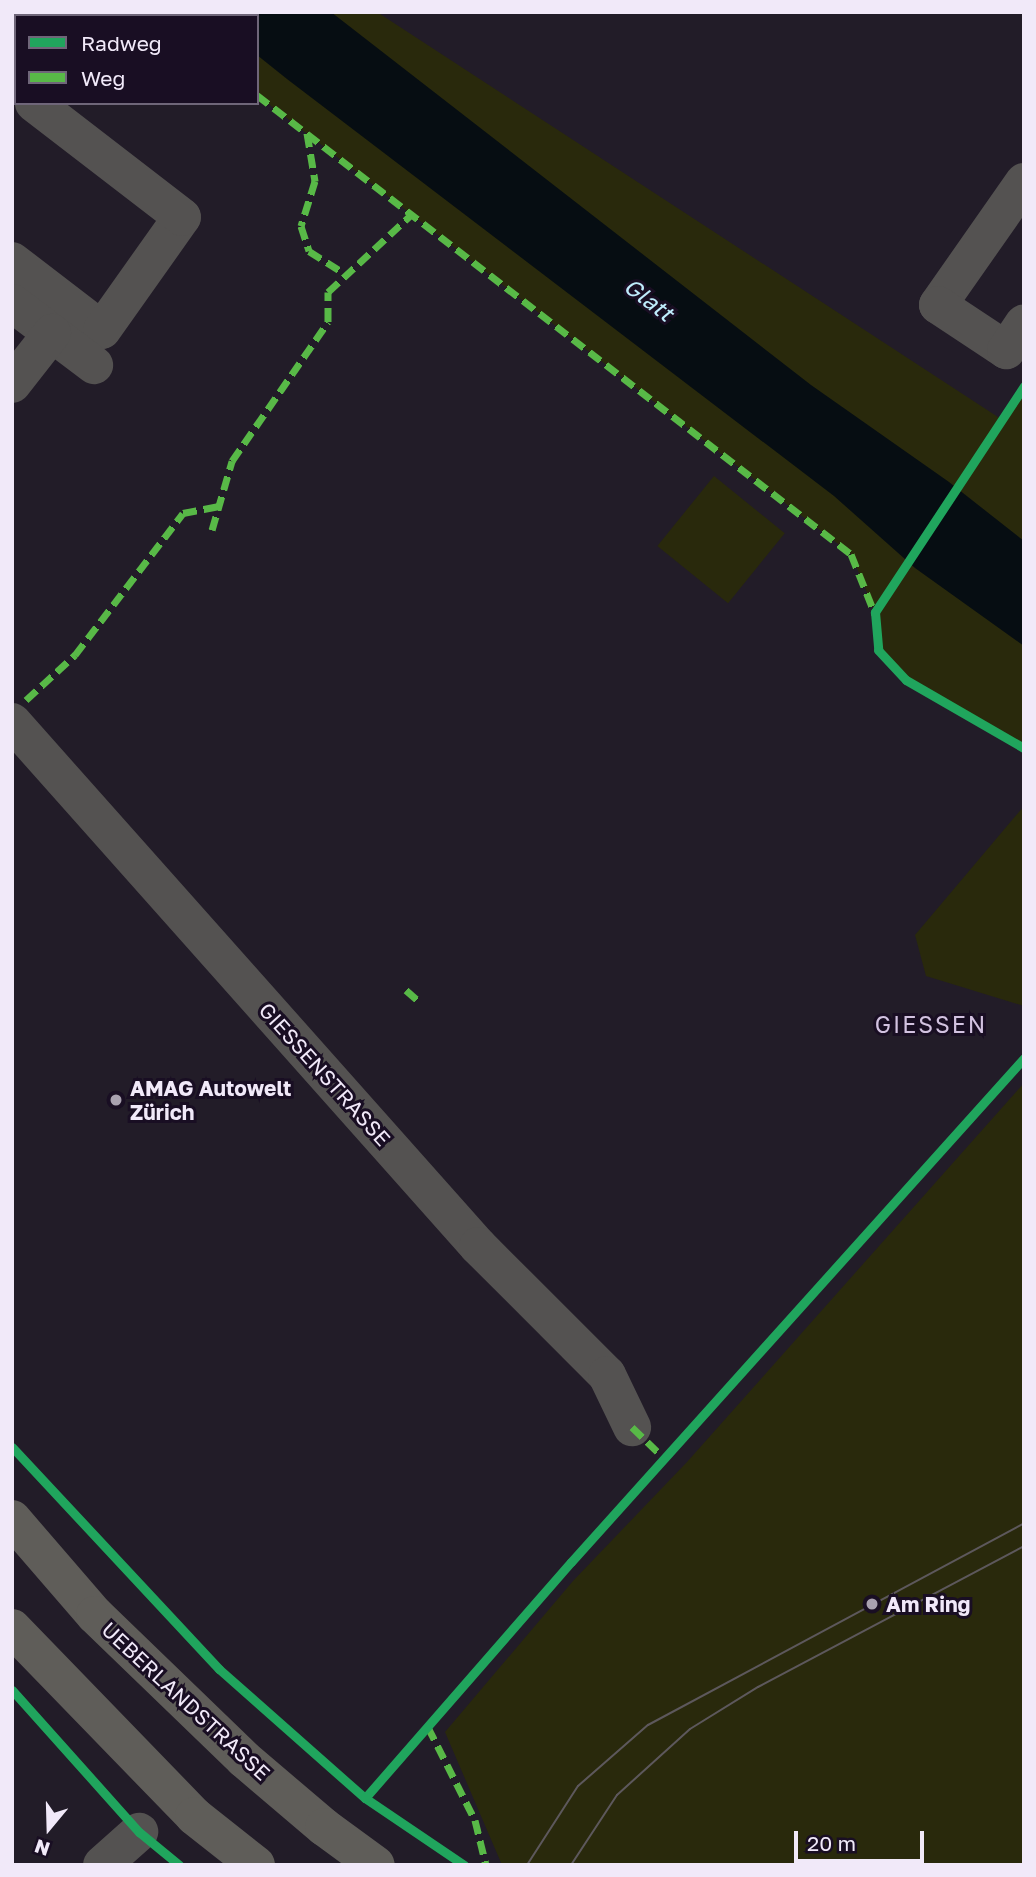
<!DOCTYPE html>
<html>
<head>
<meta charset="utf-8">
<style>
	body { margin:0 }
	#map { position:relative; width:1036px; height:1877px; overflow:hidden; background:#221c28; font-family:"Golos Text",sans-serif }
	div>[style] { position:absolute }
	.green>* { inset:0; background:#29290c; transform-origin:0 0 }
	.water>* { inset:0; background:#060d12 }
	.minor>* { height:38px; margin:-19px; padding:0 19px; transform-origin:19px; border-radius:19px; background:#545251 }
	.major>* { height:38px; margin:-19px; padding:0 19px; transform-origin:19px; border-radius:19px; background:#5f5d59 }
	.tram>* { height:2px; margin:-1px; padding:0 1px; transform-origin:1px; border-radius:1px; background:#5d585c }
	.quiet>* { height:7px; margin-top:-3.5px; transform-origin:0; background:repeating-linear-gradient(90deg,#58b947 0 14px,transparent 0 21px) }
	.cycleway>* { height:9px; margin:-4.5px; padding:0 4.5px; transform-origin:4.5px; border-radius:4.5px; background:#20a55d }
	.dots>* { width:19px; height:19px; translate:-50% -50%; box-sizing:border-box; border:4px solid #190e23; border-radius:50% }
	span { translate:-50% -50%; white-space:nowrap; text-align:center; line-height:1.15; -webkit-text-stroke:6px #190e23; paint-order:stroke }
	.street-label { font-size:21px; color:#f1e9f9 }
	.poi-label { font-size:21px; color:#f1e9f9; font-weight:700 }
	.left { translate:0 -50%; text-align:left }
	.water-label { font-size:23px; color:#bfecfc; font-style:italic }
	.neighbourhood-label { font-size:23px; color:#d2c2e0; letter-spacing:2px }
	.frame { position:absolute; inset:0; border:14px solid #f1e9f9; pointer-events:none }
	.legend { position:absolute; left:14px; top:14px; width:245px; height:91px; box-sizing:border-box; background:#190e23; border:2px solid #6f6679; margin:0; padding:9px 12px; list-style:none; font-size:21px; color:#f1e9f9 }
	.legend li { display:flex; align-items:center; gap:14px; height:35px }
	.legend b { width:35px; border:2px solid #6f6679 }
	.north { position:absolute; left:14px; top:1793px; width:70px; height:70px; -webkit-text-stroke:5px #190e23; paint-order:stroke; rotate:199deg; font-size:19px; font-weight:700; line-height:28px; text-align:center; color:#f1e9f9 }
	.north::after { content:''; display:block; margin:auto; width:24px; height:32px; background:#f1e9f9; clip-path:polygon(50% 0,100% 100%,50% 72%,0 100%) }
	.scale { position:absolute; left:794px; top:1831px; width:130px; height:32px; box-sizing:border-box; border:4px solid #f1e9f9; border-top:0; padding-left:9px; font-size:21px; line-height:24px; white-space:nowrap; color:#f1e9f9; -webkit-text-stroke:5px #190e23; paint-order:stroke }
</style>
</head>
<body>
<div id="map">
	<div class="green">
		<i style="clip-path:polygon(148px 12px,377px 12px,1001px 419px,1024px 388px,1024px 748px,906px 680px,878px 650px,875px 612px,851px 554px,257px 95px,257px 16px)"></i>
		<i style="left:714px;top:476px;width:91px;height:90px;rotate:39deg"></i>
		<i style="clip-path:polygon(1024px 806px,1024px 1006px,926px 976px,915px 935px)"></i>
		<i style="clip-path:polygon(1024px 1083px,1024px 1865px,502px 1865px,445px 1732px,573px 1581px,687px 1462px)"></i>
	</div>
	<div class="water">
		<i style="clip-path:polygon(207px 12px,331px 12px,811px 385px,949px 482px,1024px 541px,1024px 646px,915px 568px,834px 496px,287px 79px,257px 55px,257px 16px)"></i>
	</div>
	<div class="minor">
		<i style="left:1024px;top:182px;width:150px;rotate:125deg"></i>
		<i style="left:938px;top:305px;width:82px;rotate:33.5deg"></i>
		<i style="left:1006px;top:350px;width:32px;rotate:-56deg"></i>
		<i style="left:12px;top:261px;width:113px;rotate:37.5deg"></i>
		<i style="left:102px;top:330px;width:138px;rotate:-54.7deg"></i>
		<i style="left:182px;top:217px;width:187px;rotate:-142.4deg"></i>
		<i style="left:12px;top:303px;width:103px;rotate:37.1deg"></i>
		<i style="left:12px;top:384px;width:65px;rotate:-51.9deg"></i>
		<i style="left:12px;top:722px;width:701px;rotate:48.35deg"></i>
		<i style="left:478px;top:1246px;width:182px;rotate:45deg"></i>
		<i style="left:607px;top:1375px;width:58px;rotate:64.3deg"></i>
		<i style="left:102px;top:1865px;width:50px;rotate:-41.7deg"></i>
	</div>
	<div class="major">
		<i style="left:12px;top:1519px;width:127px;rotate:49.2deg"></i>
		<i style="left:95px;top:1615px;width:207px;rotate:44deg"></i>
		<i style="left:244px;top:1759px;width:105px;rotate:40.4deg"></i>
		<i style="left:324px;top:1827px;width:64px;rotate:36.2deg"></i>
		<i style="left:12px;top:1628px;width:262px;rotate:45.9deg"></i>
		<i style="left:194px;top:1816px;width:79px;rotate:38.3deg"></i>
	</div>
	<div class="tram">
		<i style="left:527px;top:1865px;width:94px;rotate:-57.2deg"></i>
		<i style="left:578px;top:1786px;width:93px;rotate:-41.1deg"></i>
		<i style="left:648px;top:1725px;width:427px;rotate:-28.2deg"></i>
		<i style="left:571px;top:1865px;width:84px;rotate:-56.7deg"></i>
		<i style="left:617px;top:1795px;width:98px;rotate:-42.1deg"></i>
		<i style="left:690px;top:1729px;width:80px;rotate:-31.7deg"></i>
		<i style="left:758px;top:1687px;width:301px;rotate:-27.9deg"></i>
	</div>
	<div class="quiet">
		<i style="left:148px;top:12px;width:6px;rotate:45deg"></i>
		<i style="left:257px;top:95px;width:751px;rotate:37.69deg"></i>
		<i style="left:851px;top:554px;width:65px;rotate:68.2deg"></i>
		<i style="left:307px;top:133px;width:49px;rotate:80.5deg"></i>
		<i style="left:315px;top:181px;width:47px;rotate:107.3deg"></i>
		<i style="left:301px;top:226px;width:26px;rotate:72deg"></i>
		<i style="left:309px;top:251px;width:45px;rotate:32.3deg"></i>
		<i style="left:212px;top:530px;width:72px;rotate:-73.8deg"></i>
		<i style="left:232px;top:461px;width:169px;rotate:-55.4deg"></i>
		<i style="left:328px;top:322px;width:30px;rotate:-90deg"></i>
		<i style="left:328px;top:292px;width:115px;rotate:-42.9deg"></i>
		<i style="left:26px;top:700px;width:67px;rotate:-42.6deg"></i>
		<i style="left:75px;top:655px;width:178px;rotate:-52.7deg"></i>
		<i style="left:183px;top:513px;width:37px;rotate:-11deg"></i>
		<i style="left:406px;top:990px;width:18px;rotate:41deg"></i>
		<i style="left:632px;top:1427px;width:45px;rotate:44.1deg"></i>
		<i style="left:428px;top:1727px;width:104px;rotate:63.2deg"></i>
		<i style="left:475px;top:1820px;width:46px;rotate:76.3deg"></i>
	</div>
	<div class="cycleway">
		<i style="left:1024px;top:386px;width:271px;rotate:123.4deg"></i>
		<i style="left:875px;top:612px;width:38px;rotate:85deg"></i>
		<i style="left:878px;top:650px;width:41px;rotate:47deg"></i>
		<i style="left:906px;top:680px;width:136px;rotate:30deg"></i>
		<i style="left:12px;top:1447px;width:304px;rotate:47deg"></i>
		<i style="left:219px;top:1669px;width:195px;rotate:41.5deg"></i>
		<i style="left:365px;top:1798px;width:120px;rotate:34.1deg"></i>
		<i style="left:12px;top:1690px;width:191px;rotate:48.2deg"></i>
		<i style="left:139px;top:1832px;width:52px;rotate:39.5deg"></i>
		<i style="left:365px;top:1798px;width:313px;rotate:-48.9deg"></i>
		<i style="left:571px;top:1562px;width:678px;rotate:-48.05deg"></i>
	</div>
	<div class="dots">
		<i style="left:116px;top:1100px;background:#a9a1b0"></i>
		<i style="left:872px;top:1604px;background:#a9a1b0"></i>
	</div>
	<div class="street-label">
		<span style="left:325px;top:1074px;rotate:48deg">GIESSENSTRASSE</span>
		<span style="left:186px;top:1701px;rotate:43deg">UEBERLANDSTRASSE</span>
	</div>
	<div class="poi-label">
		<span class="left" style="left:130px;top:1100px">AMAG Autowelt<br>Zürich</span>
		<span class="left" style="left:886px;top:1604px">Am Ring</span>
	</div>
	<div class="water-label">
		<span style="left:649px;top:299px;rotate:37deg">Glatt</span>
	</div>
	<div class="neighbourhood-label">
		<span style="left:931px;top:1024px">GIESSEN</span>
	</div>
	<div class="frame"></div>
	<ul class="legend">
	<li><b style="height:9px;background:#20a55d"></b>Radweg</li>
	<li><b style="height:9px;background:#58b947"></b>Weg</li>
	</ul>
	<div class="north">N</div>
	<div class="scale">20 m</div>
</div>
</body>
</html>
